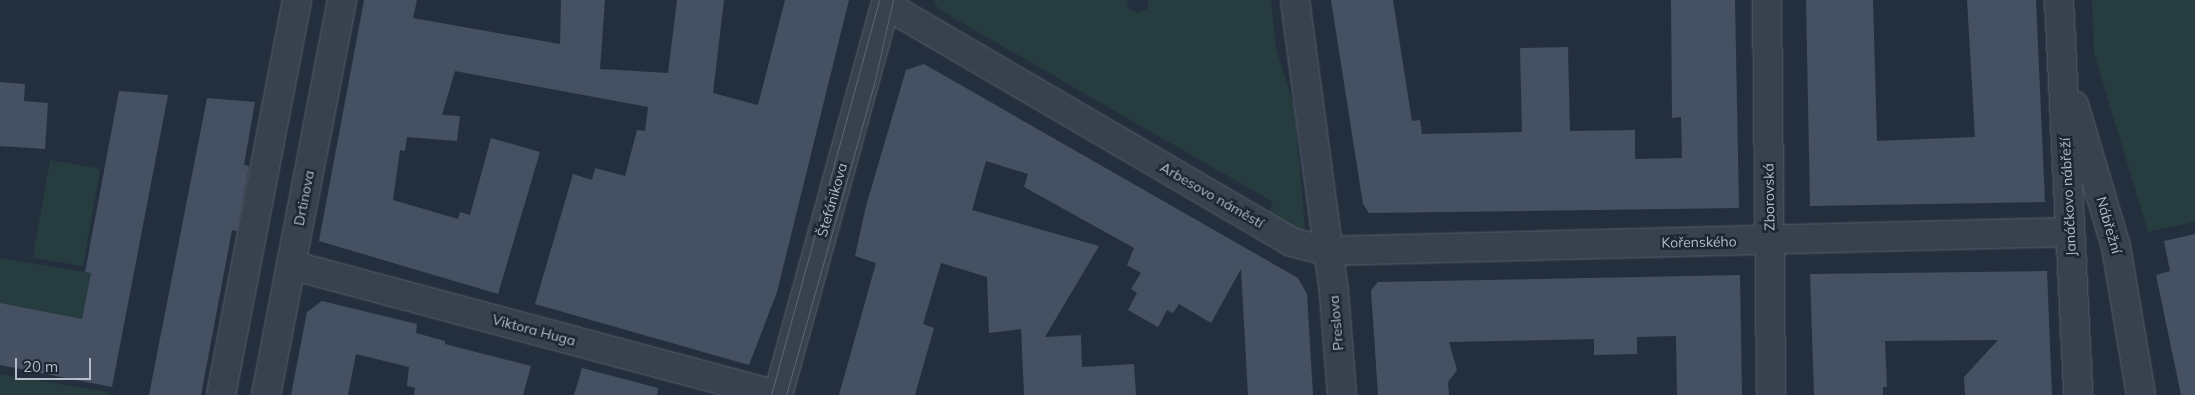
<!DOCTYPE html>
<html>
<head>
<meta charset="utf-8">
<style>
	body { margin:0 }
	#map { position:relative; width:2195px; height:395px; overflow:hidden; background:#242f3e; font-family:Mulish,sans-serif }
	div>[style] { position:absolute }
	.green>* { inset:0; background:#263c3f; transform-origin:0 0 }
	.building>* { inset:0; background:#455162 }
	.roads { filter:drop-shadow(0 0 1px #565f6c) drop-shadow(0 0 1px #565f6c) }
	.minor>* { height:28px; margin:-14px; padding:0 14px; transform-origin:14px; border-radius:14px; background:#38414e }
	.tram>* { height:1px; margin:-0.5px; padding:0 0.5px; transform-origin:0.5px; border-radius:0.5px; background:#5a6575 }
	span { translate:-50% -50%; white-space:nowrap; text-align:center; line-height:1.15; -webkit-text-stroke:5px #1d2633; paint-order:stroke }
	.street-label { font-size:14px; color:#b4bcc9 }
	.scale { position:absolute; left:15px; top:358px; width:76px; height:22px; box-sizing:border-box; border:2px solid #b4bcc9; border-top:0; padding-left:6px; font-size:15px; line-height:18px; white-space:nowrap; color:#b4bcc9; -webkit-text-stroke:4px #1d2633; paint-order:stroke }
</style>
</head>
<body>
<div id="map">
	<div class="green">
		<i style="clip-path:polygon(934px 0,1127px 0,1128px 8px,1137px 13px,1147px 9px,1149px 0,1271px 0,1276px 48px,1295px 110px,1305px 229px,1301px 234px,1268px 215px,1273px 202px,955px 19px,937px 7px)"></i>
		<i style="clip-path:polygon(2092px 0,2195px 0,2195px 222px,2148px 232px,2094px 53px)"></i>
		<i style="left:50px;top:160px;width:51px;height:99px;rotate:10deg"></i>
		<i style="clip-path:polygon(0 258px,91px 273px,79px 336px,54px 314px,0 303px)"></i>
		<i style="clip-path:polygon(0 374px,108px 392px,108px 395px,0 395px)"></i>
	</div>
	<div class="building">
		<i style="clip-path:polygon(364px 0,417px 0,413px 18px,560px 44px,561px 0,605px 0,600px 69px,668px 73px,677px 0,724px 0,713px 93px,758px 105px,785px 0,849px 0,777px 292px,749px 365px,535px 304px,573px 174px,592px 180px,595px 168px,625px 176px,637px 130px,645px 131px,648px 107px,455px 71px,442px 115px,460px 116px,457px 141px,407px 137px,405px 151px,400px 150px,393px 200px,458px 219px,460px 212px,470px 215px,491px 138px,540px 152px,498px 294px,319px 241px)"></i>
		<i style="clip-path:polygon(1331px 0,1393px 0,1412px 121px,1420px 120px,1422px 134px,1522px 132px,1520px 48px,1568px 47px,1570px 131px,1635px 130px,1635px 159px,1682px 158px,1681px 117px,1672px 118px,1671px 0,1735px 0,1739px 208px,1369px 213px,1363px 204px)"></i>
		<i style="clip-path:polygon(1806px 0,1873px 0,1877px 141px,1975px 137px,1967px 0,2036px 0,2045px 202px,1810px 206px)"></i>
		<i style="clip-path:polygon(924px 64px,1298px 278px,1307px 294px,1313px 395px,1248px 395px,1241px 269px,1211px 323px,1179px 304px,1173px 313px,1167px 310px,1158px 327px,1128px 310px,1137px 293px,1131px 289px,1141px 273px,1127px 265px,1134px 248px,1024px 187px,1028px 174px,986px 161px,972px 210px,1099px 246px,1045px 337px,1081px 335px,1082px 367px,1134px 364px,1136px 395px,1024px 395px,1021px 329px,989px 333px,987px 277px,941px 263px,923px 324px,934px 328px,915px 395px,839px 395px,876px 263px,855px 256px,866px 206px,906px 70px)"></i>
		<i style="clip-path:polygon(0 82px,25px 84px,24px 101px,48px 103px,45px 149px,0 146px)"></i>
		<i style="clip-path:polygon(119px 91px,168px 95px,112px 387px,0 365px,0 303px,82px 319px,91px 273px,85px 272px)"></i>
		<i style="clip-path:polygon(207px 98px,255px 102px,244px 165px,249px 166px,237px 231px,232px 230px,201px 395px,149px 395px)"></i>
		<i style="clip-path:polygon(2195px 234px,2195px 395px,2181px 395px,2156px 275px,2170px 271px,2164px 241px)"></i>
		<i style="clip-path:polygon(2047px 271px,2052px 395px,1965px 395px,1964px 377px,1998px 340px,1885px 341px,1887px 387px,1883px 387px,1883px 395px,1814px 395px,1810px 274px)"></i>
		<i style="clip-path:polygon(1740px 275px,1742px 395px,1677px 395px,1676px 336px,1637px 337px,1637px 354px,1594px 355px,1594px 339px,1449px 342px,1457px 370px,1448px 382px,1449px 395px,1378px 395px,1371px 290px,1378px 282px)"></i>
		<i style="clip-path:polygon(322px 301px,417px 324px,416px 333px,445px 341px,445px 344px,531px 366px,523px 395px,414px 395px,415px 388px,407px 386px,409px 367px,356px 354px,348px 395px,291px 395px,307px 312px)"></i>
		<i style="clip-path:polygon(582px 368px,658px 388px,657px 395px,574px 395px)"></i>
	</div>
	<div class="roads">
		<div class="minor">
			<i style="left:1295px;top:0;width:296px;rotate:82.4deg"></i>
			<i style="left:1334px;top:293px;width:102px;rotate:85.5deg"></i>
			<i style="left:1767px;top:0;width:395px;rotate:89.4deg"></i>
			<i style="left:2059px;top:0;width:395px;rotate:87.2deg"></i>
			<i style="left:886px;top:5px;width:469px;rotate:30.3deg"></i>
			<i style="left:1291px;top:242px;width:38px;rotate:14deg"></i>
			<i style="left:1328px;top:251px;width:742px;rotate:-1.47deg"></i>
			<i style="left:2074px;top:105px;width:148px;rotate:73.5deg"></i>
			<i style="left:2116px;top:247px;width:150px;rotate:80.4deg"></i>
			<i style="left:291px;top:265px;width:503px;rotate:14.98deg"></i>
			<i style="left:221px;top:395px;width:402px;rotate:-79.1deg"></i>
			<i style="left:266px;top:395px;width:402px;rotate:-79.1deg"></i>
			<i style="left:778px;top:395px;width:410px;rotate:-74.6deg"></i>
		</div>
	</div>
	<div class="tram">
		<i style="left:771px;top:395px;width:409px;rotate:-74.7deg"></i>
		<i style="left:786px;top:395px;width:323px;rotate:-74.2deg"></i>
		<i style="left:874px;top:84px;width:86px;rotate:-77.3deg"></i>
	</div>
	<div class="street-label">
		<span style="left:1212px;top:195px;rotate:30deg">Arbesovo náměstí</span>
		<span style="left:1769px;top:197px;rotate:-91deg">Zborovská</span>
		<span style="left:2068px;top:197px;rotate:-93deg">Janáčkovo nábřeží</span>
		<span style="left:304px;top:198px;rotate:-79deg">Drtinova</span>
		<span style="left:832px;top:200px;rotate:-74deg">Štefánikova</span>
		<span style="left:2109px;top:225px;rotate:74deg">Nábřežní</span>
		<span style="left:1699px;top:242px;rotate:-1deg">Kořenského</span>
		<span style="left:1336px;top:323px;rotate:-95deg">Preslova</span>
		<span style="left:534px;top:330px;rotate:15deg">Viktora Huga</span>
	</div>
	<div class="scale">20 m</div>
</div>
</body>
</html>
